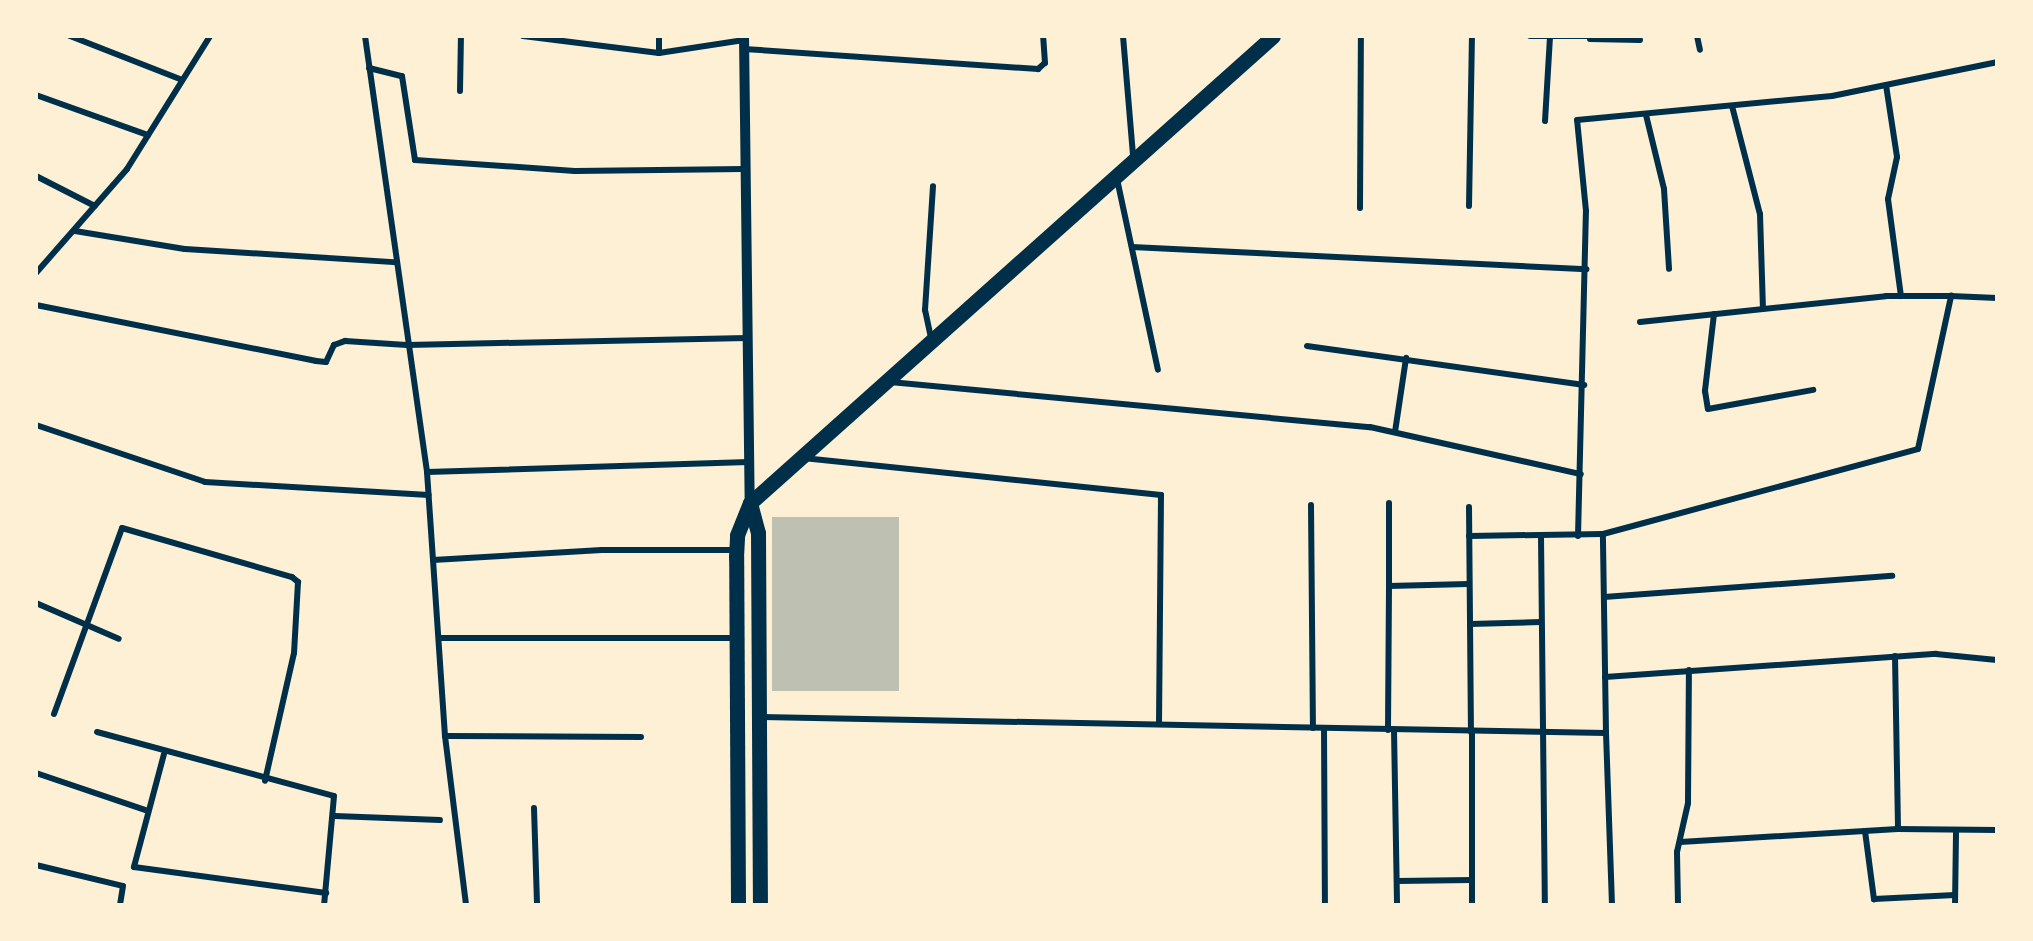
<!DOCTYPE html>
<html>
<head>
<meta charset="utf-8">
<style>
	body { margin:0 }
	#map { position:relative; width:2033px; height:941px; overflow:hidden; background:#fdf0d5; font-family:Figtree,sans-serif }
	div>[style] { position:absolute }
	.building>* { inset:0; background:#bec0b2; transform-origin:0 0 }
	.minor>* { height:6px; margin:-3px; padding:0 3px; transform-origin:3px; border-radius:3px; background:#003049 }
	.tertiary>* { height:10px; margin:-5px; padding:0 5px; transform-origin:5px; border-radius:5px; background:#003049 }
	.primary>* { height:15px; margin:-7.5px; padding:0 7.5px; transform-origin:7.5px; border-radius:7.5px; background:#003049 }
	span { translate:-50% -50%; white-space:nowrap; text-align:center; line-height:1.15; -webkit-text-stroke:5px #fdf0d5; paint-order:stroke }
	.frame { position:absolute; inset:0; border:38px solid #fdf0d5; pointer-events:none }
</style>
</head>
<body>
<div id="map">
	<div class="building">
		<i style="left:772px;top:517px;width:127px;height:174px"></i>
	</div>
	<div class="minor">
		<i style="left:70px;top:36px;width:120px;rotate:21.4deg"></i>
		<i style="left:365px;top:36px;width:440px;rotate:81.9deg"></i>
		<i style="left:427px;top:472px;width:265px;rotate:86.1deg"></i>
		<i style="left:445px;top:736px;width:170px;rotate:82.9deg"></i>
		<i style="left:523px;top:36px;width:137px;rotate:7.1deg"></i>
		<i style="left:659px;top:53px;width:86px;rotate:-8.7deg"></i>
		<i style="left:1123px;top:36px;width:120px;rotate:85.2deg"></i>
		<i style="left:1530px;top:36px;width:60px"></i>
		<i style="left:1697px;top:36px;width:14px;rotate:78deg"></i>
		<i style="left:1590px;top:39px;width:50px;rotate:1.1deg"></i>
		<i style="left:744px;top:49px;width:295px;rotate:3.9deg"></i>
		<i style="left:1038px;top:69px;width:9px;rotate:-41deg"></i>
		<i style="left:1045px;top:63px;width:27px;rotate:-94deg"></i>
		<i style="left:659px;top:53px;width:17px;rotate:-90deg"></i>
		<i style="left:369px;top:68px;width:34px;rotate:14deg"></i>
		<i style="left:402px;top:76px;width:85px;rotate:81.2deg"></i>
		<i style="left:415px;top:160px;width:160px;rotate:3.9deg"></i>
		<i style="left:575px;top:171px;width:168px;rotate:-0.7deg"></i>
		<i style="left:1886px;top:85px;width:73px;rotate:81.3deg"></i>
		<i style="left:1897px;top:157px;width:43px;rotate:102.1deg"></i>
		<i style="left:1888px;top:199px;width:98px;rotate:82.4deg"></i>
		<i style="left:460px;top:91px;width:55px;rotate:-89deg"></i>
		<i style="left:36px;top:95px;width:119px;rotate:19.7deg"></i>
		<i style="left:1732px;top:106px;width:112px;rotate:75.5deg"></i>
		<i style="left:1760px;top:214px;width:94px;rotate:88.2deg"></i>
		<i style="left:1646px;top:115px;width:76px;rotate:76.3deg"></i>
		<i style="left:1664px;top:189px;width:80px;rotate:86.4deg"></i>
		<i style="left:1545px;top:121px;width:83px;rotate:-86.6deg"></i>
		<i style="left:36px;top:176px;width:66px;rotate:27deg"></i>
		<i style="left:1117px;top:179px;width:195px;rotate:77.9deg"></i>
		<i style="left:1469px;top:206px;width:170px;rotate:-89deg"></i>
		<i style="left:1360px;top:208px;width:172px;rotate:-89.7deg"></i>
		<i style="left:75px;top:231px;width:111px;rotate:9.3deg"></i>
		<i style="left:185px;top:249px;width:209px;rotate:3.6deg"></i>
		<i style="left:1132px;top:247px;width:455px;rotate:2.8deg"></i>
		<i style="left:36px;top:273px;width:138px;rotate:-48.8deg"></i>
		<i style="left:127px;top:169px;width:157px;rotate:-58deg"></i>
		<i style="left:36px;top:305px;width:286px;rotate:11.3deg"></i>
		<i style="left:316px;top:361px;width:10px;rotate:6deg"></i>
		<i style="left:326px;top:362px;width:19px;rotate:-65deg"></i>
		<i style="left:334px;top:345px;width:12px;rotate:-20deg"></i>
		<i style="left:345px;top:341px;width:62px;rotate:3.7deg"></i>
		<i style="left:407px;top:345px;width:340px;rotate:-1.2deg"></i>
		<i style="left:1714px;top:314px;width:78px;rotate:96.7deg"></i>
		<i style="left:1705px;top:391px;width:18px;rotate:81deg"></i>
		<i style="left:1708px;top:409px;width:107px;rotate:-10.3deg"></i>
		<i style="left:1640px;top:322px;width:247px;rotate:-6deg"></i>
		<i style="left:1886px;top:296px;width:65px"></i>
		<i style="left:931px;top:338px;width:29px;rotate:-102deg"></i>
		<i style="left:925px;top:310px;width:124px;rotate:-86.3deg"></i>
		<i style="left:1307px;top:346px;width:280px;rotate:8deg"></i>
		<i style="left:890px;top:382px;width:482px;rotate:5.4deg"></i>
		<i style="left:1370px;top:427px;width:216px;rotate:12.6deg"></i>
		<i style="left:36px;top:425px;width:178px;rotate:18.6deg"></i>
		<i style="left:205px;top:482px;width:224px;rotate:3.3deg"></i>
		<i style="left:1395px;top:432px;width:75px;rotate:-81.5deg"></i>
		<i style="left:803px;top:458px;width:360px;rotate:5.9deg"></i>
		<i style="left:1161px;top:495px;width:229px;rotate:90.5deg"></i>
		<i style="left:427px;top:472px;width:322px;rotate:-1.8deg"></i>
		<i style="left:1389px;top:503px;width:83px;rotate:90deg"></i>
		<i style="left:1311px;top:505px;width:223px;rotate:89.5deg"></i>
		<i style="left:1469px;top:507px;width:225px;rotate:89.5deg"></i>
		<i style="left:1469px;top:536px;width:134px;rotate:-0.9deg"></i>
		<i style="left:1541px;top:536px;width:369px;rotate:89.4deg"></i>
		<i style="left:1578px;top:536px;width:325px;rotate:-88.6deg"></i>
		<i style="left:1586px;top:211px;width:91px;rotate:-95.6deg"></i>
		<i style="left:1577px;top:120px;width:256px;rotate:-5.4deg"></i>
		<i style="left:1832px;top:96px;width:168px;rotate:-11.6deg"></i>
		<i style="left:433px;top:560px;width:169px;rotate:-3.4deg"></i>
		<i style="left:602px;top:550px;width:133px"></i>
		<i style="left:1604px;top:597px;width:289px;rotate:-4.2deg"></i>
		<i style="left:36px;top:603px;width:90px;rotate:23.4deg"></i>
		<i style="left:1470px;top:624px;width:71px;rotate:-1.6deg"></i>
		<i style="left:439px;top:638px;width:296px"></i>
		<i style="left:1895px;top:656px;width:173px;rotate:89deg"></i>
		<i style="left:1605px;top:677px;width:332px;rotate:-4deg"></i>
		<i style="left:1936px;top:654px;width:61px;rotate:5.6deg"></i>
		<i style="left:54px;top:714px;width:198px;rotate:-69.9deg"></i>
		<i style="left:122px;top:528px;width:177px;rotate:16.1deg"></i>
		<i style="left:292px;top:577px;width:8px;rotate:40deg"></i>
		<i style="left:298px;top:582px;width:71px;rotate:93.2deg"></i>
		<i style="left:294px;top:653px;width:131px;rotate:102.8deg"></i>
		<i style="left:759px;top:717px;width:847px;rotate:1.08deg"></i>
		<i style="left:1606px;top:733px;width:199px;rotate:-90.9deg"></i>
		<i style="left:1603px;top:534px;width:326px;rotate:-15.1deg"></i>
		<i style="left:1918px;top:449px;width:157px;rotate:-77.8deg"></i>
		<i style="left:1951px;top:296px;width:46px;rotate:2.5deg"></i>
		<i style="left:1324px;top:728px;width:177px;rotate:89.7deg"></i>
		<i style="left:1388px;top:730px;width:144px;rotate:-89.6deg"></i>
		<i style="left:1389px;top:586px;width:79px;rotate:-1.5deg"></i>
		<i style="left:1394px;top:730px;width:175px;rotate:89deg"></i>
		<i style="left:97px;top:732px;width:245px;rotate:15.1deg"></i>
		<i style="left:334px;top:796px;width:109px;rotate:95.2deg"></i>
		<i style="left:1606px;top:733px;width:172px;rotate:88deg"></i>
		<i style="left:445px;top:736px;width:196px;rotate:0.3deg"></i>
		<i style="left:164px;top:754px;width:117px;rotate:104.9deg"></i>
		<i style="left:134px;top:867px;width:194px;rotate:7.7deg"></i>
		<i style="left:36px;top:773px;width:115px;rotate:18.7deg"></i>
		<i style="left:534px;top:808px;width:97px;rotate:88.2deg"></i>
		<i style="left:335px;top:816px;width:105px;rotate:2.2deg"></i>
		<i style="left:1865px;top:831px;width:69px;rotate:82.5deg"></i>
		<i style="left:1874px;top:899px;width:81px;rotate:-2.8deg"></i>
		<i style="left:1680px;top:842px;width:218px;rotate:-3.4deg"></i>
		<i style="left:1898px;top:829px;width:99px;rotate:0.6deg"></i>
		<i style="left:36px;top:865px;width:89px;rotate:13.6deg"></i>
		<i style="left:123px;top:886px;width:19px;rotate:99deg"></i>
		<i style="left:1397px;top:881px;width:75px;rotate:-0.8deg"></i>
		<i style="left:1472px;top:905px;width:173px;rotate:-90deg"></i>
		<i style="left:1678px;top:905px;width:53px;rotate:-91.1deg"></i>
		<i style="left:1677px;top:852px;width:50px;rotate:-77.3deg"></i>
		<i style="left:1688px;top:803px;width:133px;rotate:-89.6deg"></i>
		<i style="left:1955px;top:905px;width:75px;rotate:-89.2deg"></i>
	</div>
	<div class="tertiary">
		<i style="left:744px;top:36px;width:467px;rotate:89.3deg"></i>
	</div>
	<div class="primary">
		<i style="left:750px;top:503px;width:31px;rotate:75deg"></i>
		<i style="left:758px;top:533px;width:372px;rotate:89.7deg"></i>
		<i style="left:738px;top:905px;width:348px;rotate:-90.3deg"></i>
		<i style="left:736px;top:557px;width:22px;rotate:-87deg"></i>
		<i style="left:737px;top:535px;width:35px;rotate:-68deg"></i>
		<i style="left:750px;top:503px;width:701px;rotate:-41.76deg"></i>
	</div>
	<div class="frame"></div>
</div>
</body>
</html>
